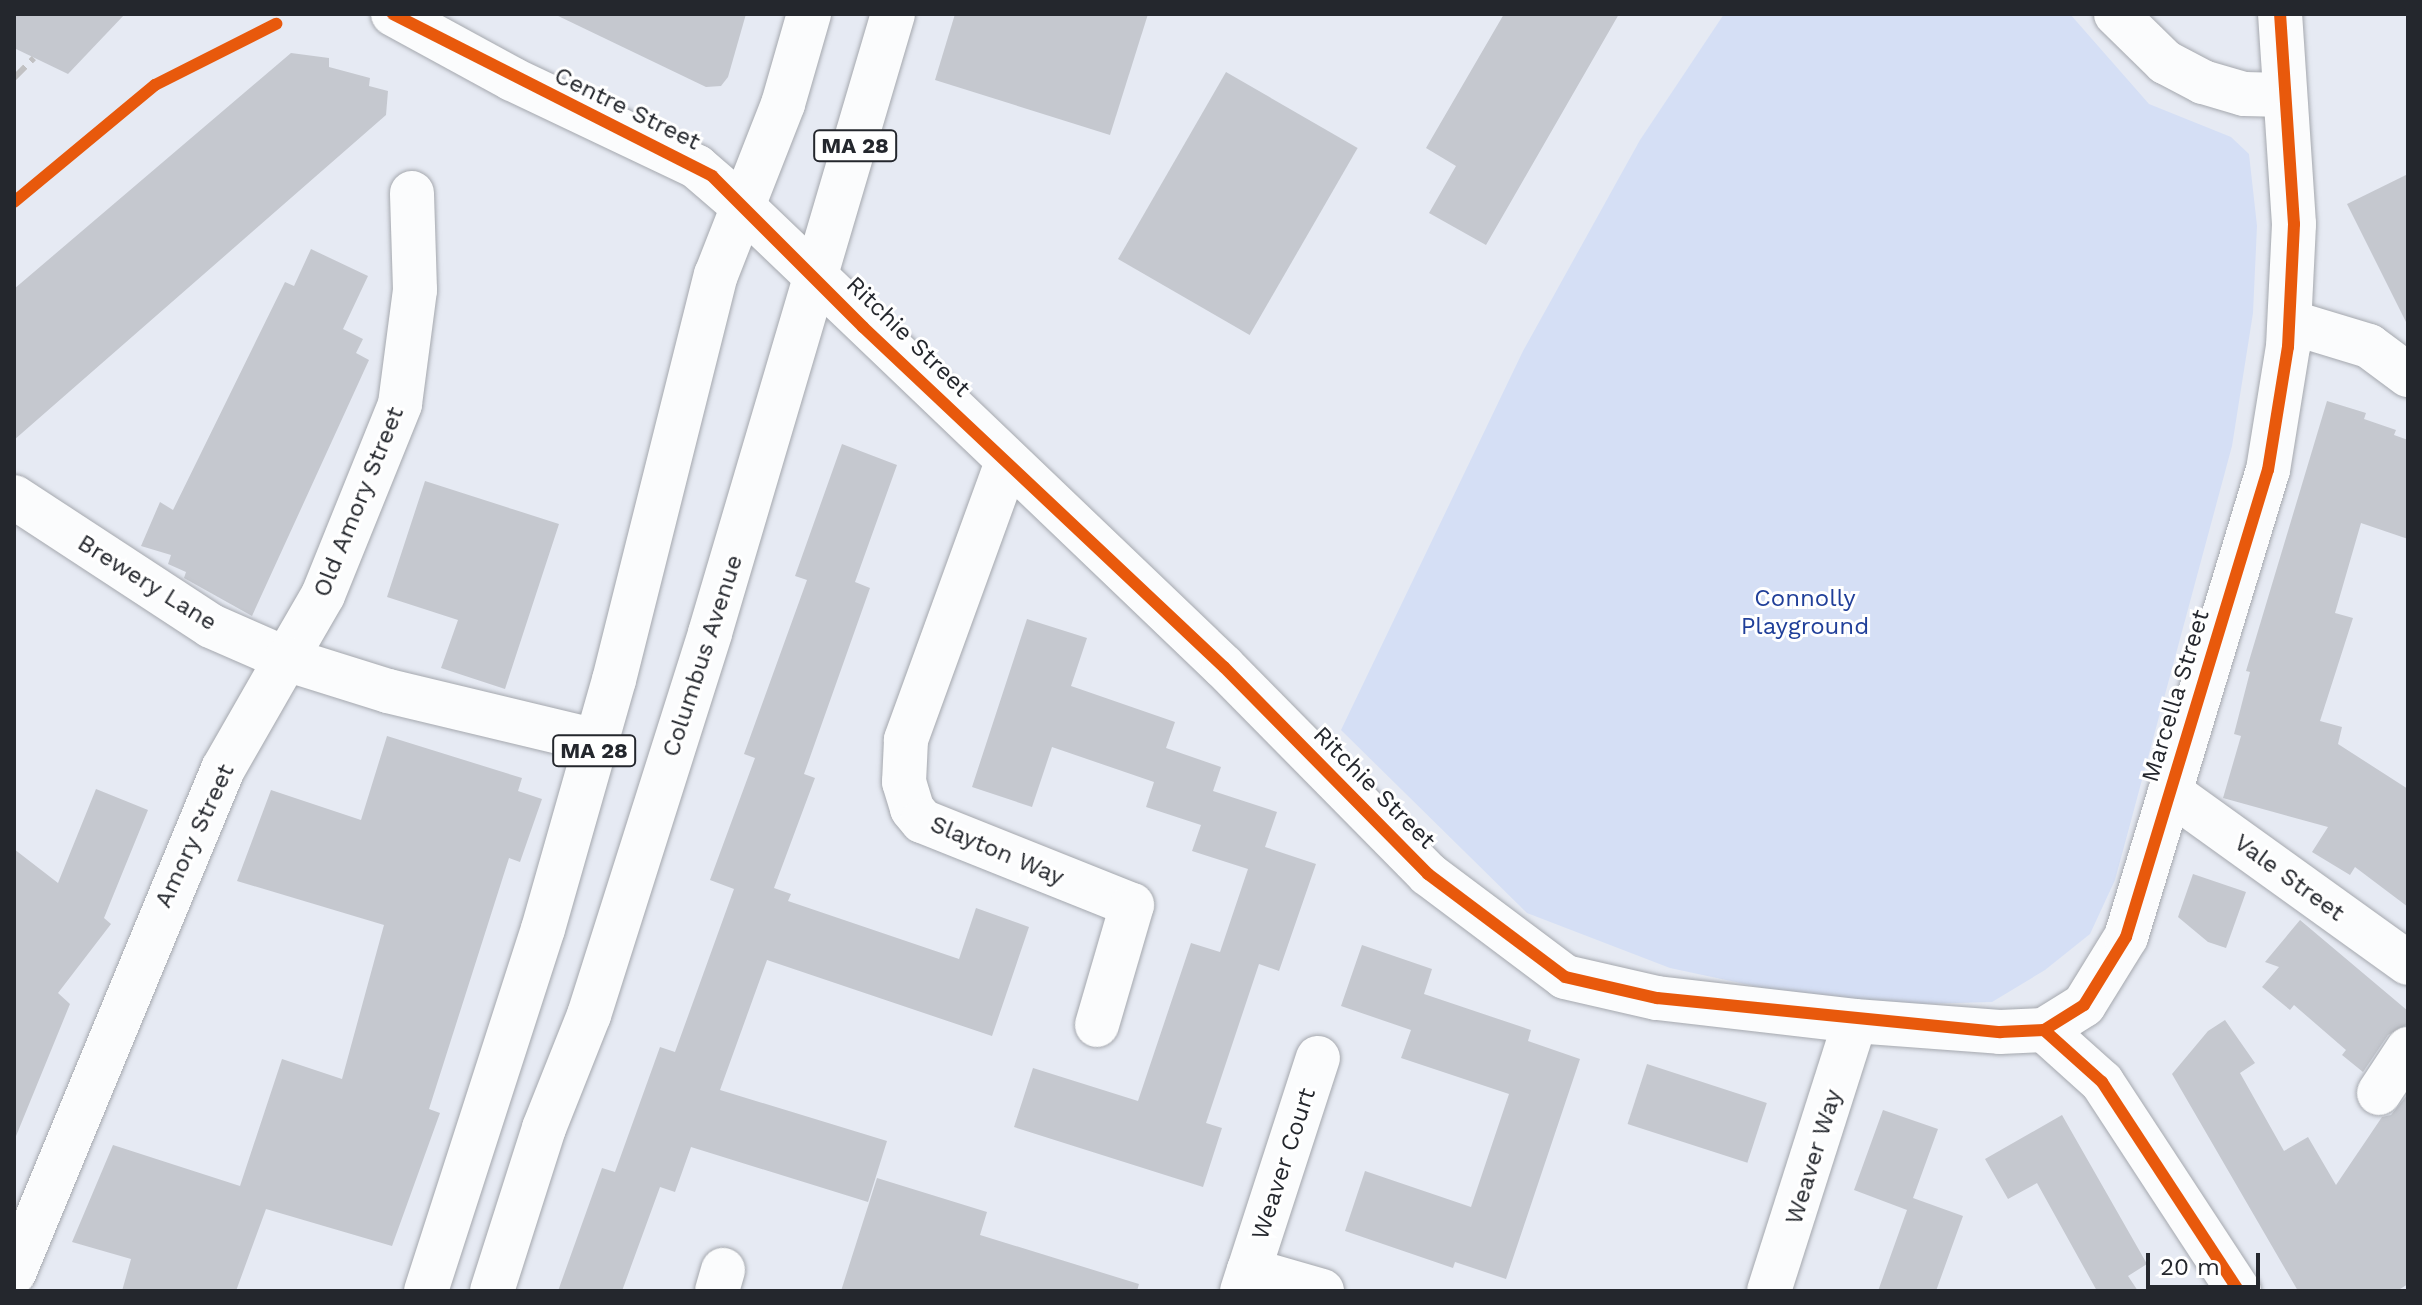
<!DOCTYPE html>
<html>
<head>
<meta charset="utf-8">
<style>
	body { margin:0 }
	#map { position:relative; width:2422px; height:1305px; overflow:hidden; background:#e6eaf3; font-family:"Work Sans",sans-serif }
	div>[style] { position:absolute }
	.green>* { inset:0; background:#d5dff5 }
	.building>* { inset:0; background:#c5c8cf; transform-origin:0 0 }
	.roads { filter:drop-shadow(0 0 2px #a5a8ae) drop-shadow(0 0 2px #a5a8ae) }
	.minor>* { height:44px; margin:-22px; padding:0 22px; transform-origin:22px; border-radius:22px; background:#fbfcfd }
	.major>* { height:44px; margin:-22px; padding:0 22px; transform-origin:22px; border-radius:22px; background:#fbfcfd }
	.rail>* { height:6px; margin-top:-3px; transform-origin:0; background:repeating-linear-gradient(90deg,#c1c1c3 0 16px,transparent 0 24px) }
	.cycleway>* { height:12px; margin:-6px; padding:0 6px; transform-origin:6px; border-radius:6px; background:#e8590c }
	span { translate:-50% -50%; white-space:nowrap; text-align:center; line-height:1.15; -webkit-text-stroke:6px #fff; paint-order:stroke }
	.shield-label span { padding:2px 6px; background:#fff; border:2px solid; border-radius:6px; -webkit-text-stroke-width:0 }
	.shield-label { font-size:22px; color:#24272d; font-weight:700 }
	.street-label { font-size:24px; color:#24272d }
	.park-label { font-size:24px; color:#203f99 }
	.frame { position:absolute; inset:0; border:16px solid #24272d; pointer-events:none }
	.scale { position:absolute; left:2146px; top:1253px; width:114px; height:36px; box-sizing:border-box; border:4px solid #24272d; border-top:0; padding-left:10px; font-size:24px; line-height:28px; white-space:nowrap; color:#24272d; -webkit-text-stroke:6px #fff; paint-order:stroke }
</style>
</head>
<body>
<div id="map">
	<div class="green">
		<i style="clip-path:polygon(1724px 14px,2070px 14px,2149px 104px,2231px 137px,2249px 154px,2257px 226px,2253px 313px,2232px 446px,2115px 880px,2090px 934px,2045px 970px,1992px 1002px,1848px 1006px,1670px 968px,1527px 913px,1341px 730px,1523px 351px,1640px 140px)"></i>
	</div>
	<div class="building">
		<i style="clip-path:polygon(14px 14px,125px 14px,68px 74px,14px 48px)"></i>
		<i style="clip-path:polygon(554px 14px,746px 14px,728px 77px,721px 86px,706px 87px)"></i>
		<i style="clip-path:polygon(955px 14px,1148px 14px,1110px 135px,935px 80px)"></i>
		<i style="clip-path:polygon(1504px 14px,1619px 14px,1486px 245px,1429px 213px,1456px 166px,1426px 148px)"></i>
		<i style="clip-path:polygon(291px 53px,329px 58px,329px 67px,370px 78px,369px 86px,388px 91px,386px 115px,14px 440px,14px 289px)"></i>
		<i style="left:1226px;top:72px;width:152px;height:216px;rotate:30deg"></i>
		<i style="clip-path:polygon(2408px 174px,2408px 326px,2347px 204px)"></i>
		<i style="clip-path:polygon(311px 249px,368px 276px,343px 329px,363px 339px,356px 353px,369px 360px,252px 616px,184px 578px,186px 572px,168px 564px,171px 555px,141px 546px,160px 502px,173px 510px,285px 282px,294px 286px)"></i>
		<i style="clip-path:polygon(2327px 401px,2366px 413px,2364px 419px,2396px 430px,2394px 435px,2408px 440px,2408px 539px,2361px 523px,2335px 613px,2353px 618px,2320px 721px,2342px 727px,2338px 744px,2408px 789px,2408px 907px,2355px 867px,2350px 875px,2312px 852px,2328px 827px,2223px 798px,2241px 736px,2234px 734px,2250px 672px,2246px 671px)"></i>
		<i style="clip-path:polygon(842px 444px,897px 465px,855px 582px,870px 588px,804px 774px,815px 778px,774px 888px,791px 894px,788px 901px,959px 959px,976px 908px,1029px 927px,992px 1036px,767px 960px,720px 1090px,887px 1141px,868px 1202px,691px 1147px,675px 1192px,660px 1187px,622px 1291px,558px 1291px,602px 1168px,615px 1172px,660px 1047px,675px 1052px,734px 889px,710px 880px,755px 758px,744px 754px,807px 580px,795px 576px)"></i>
		<i style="clip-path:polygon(425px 481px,559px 524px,505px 689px,441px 668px,458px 620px,387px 597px)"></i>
		<i style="clip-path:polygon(1027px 619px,1087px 638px,1071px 686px,1175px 722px,1166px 748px,1221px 767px,1213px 791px,1277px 812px,1265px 847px,1316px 864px,1279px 971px,1259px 964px,1206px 1123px,1222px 1128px,1203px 1187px,1014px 1127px,1033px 1068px,1138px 1101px,1191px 943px,1220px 952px,1248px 869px,1192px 851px,1201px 825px,1146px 807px,1154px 782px,1052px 747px,1032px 807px,972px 787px)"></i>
		<i style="clip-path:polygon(387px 736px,522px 778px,518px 791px,542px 799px,520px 862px,509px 858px,429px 1109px,440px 1113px,392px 1246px,266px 1209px,236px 1291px,122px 1291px,131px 1259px,72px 1242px,113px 1145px,240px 1186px,282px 1059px,342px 1079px,384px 925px,237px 881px,271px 790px,361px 820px)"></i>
		<i style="clip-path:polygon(96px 789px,148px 810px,104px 918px,111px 924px,58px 993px,70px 1004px,14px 1141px,14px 849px,58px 883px)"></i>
		<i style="clip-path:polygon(2193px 874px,2246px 892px,2226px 948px,2208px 942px,2178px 917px)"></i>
		<i style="clip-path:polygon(2300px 920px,2408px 1011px,2408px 1024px,2388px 1035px,2363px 1072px,2342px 1055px,2346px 1050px,2294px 1005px,2290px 1010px,2262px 987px,2279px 967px,2265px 962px)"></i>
		<i style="clip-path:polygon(1362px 945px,1432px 969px,1424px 994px,1531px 1030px,1528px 1041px,1580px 1059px,1506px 1279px,1455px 1262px,1453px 1268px,1345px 1231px,1365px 1171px,1471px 1207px,1509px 1094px,1401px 1058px,1411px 1030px,1341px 1006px)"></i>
		<i style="clip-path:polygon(2225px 1020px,2255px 1063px,2240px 1073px,2284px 1151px,2308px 1137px,2336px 1185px,2382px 1117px,2391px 1115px,2408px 1094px,2408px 1284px,2397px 1291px,2298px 1291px,2172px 1074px,2208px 1031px)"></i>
		<i style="left:1647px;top:1064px;width:126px;height:63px;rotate:18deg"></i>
		<i style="clip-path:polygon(1883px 1110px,1938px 1129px,1913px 1198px,1963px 1216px,1936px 1291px,1878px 1291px,1907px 1210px,1854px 1190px)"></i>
		<i style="clip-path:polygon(2062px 1115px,2147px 1264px,2128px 1276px,2138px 1291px,2097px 1291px,2037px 1183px,2008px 1199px,1985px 1159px)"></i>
		<i style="clip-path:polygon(877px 1178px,987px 1212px,980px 1235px,1139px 1284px,1137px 1291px,841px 1291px)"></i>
	</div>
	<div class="roads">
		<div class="minor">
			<i style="left:2116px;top:14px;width:69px;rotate:44.4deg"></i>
			<i style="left:2165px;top:62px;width:43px;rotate:27.8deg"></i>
			<i style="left:2203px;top:82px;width:43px;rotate:16.3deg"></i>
			<i style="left:2244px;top:94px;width:41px;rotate:1.4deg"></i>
			<i style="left:741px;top:205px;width:668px;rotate:43.73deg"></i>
			<i style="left:1224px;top:667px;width:291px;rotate:45.4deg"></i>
			<i style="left:1428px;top:874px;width:171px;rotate:36.9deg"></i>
			<i style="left:1565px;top:977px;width:94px;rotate:12.9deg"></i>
			<i style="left:1657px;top:998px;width:199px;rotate:6.6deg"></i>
			<i style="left:1855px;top:1021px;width:145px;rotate:4.3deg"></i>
			<i style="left:2000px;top:1032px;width:44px;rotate:-2.6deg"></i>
			<i style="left:2044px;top:1030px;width:47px;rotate:-32deg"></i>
			<i style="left:2084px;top:1005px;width:80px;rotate:-58.3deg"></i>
			<i style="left:2126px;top:937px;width:488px;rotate:-73.1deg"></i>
			<i style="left:2268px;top:470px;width:125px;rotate:-80.8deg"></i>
			<i style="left:2288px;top:347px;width:123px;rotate:-87.2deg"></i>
			<i style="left:2294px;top:224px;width:210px;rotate:-93.8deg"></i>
			<i style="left:2290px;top:322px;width:83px;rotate:16.9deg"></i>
			<i style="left:2369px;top:346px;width:49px;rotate:36.6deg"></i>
			<i style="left:1007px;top:462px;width:296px;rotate:110deg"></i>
			<i style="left:906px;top:740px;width:42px;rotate:92.7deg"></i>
			<i style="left:904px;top:782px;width:28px;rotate:73deg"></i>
			<i style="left:912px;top:809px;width:16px;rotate:50deg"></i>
			<i style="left:922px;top:821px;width:226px;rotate:21.8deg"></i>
			<i style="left:1132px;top:905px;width:125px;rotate:106.3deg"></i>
			<i style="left:14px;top:497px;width:235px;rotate:33.2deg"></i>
			<i style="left:211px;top:626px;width:82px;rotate:23.7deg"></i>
			<i style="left:286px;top:659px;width:74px;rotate:-60deg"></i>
			<i style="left:323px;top:595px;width:206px;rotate:-68deg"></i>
			<i style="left:400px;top:404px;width:115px;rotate:-82.5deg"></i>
			<i style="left:415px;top:290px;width:97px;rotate:-91.8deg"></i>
			<i style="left:2170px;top:792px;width:293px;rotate:35.7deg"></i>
			<i style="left:2044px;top:1030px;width:78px;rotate:41.9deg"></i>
			<i style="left:2102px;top:1082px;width:250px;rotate:56.8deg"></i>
			<i style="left:2379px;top:1093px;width:53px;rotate:-56.6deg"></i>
			<i style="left:1249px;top:1270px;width:223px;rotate:-72deg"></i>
			<i style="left:14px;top:1273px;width:546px;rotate:-67.48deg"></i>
			<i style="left:223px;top:769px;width:127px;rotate:-60.2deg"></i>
			<i style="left:286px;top:659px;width:107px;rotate:17.4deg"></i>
			<i style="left:388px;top:691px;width:214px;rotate:13.5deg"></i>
			<i style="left:717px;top:1291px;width:22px;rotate:-74deg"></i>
			<i style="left:1242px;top:1291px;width:22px;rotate:-72deg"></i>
			<i style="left:1249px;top:1270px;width:76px;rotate:16deg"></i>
			<i style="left:1769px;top:1291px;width:283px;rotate:-72.3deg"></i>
		</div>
		<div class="major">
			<i style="left:393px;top:14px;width:136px;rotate:28.6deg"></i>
			<i style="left:512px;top:79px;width:205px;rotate:25.4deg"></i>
			<i style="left:697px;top:167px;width:58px;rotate:40.8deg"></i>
			<i style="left:426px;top:1291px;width:380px;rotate:-72.1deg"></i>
			<i style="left:543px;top:929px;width:259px;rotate:-74.1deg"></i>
			<i style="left:614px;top:680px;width:418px;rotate:-75.9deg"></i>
			<i style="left:716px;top:275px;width:184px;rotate:-68.6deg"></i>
			<i style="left:783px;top:104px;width:94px;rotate:-73.9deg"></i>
			<i style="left:492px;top:1291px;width:171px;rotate:-72.3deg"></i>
			<i style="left:544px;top:1128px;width:122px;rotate:-68.3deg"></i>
			<i style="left:589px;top:1015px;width:401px;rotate:-72.4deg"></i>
			<i style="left:710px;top:633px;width:645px;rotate:-73.53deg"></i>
		</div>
	</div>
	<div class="rail">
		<i style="left:14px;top:78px;width:28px;rotate:-45deg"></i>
	</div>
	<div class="cycleway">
		<i style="left:393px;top:14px;width:358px;rotate:26.9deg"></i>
		<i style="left:712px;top:176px;width:214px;rotate:45deg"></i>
		<i style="left:863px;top:327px;width:496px;rotate:43.3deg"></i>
		<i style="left:1224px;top:667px;width:291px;rotate:45.4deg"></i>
		<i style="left:1428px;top:874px;width:171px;rotate:36.9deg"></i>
		<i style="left:1565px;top:977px;width:94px;rotate:12.9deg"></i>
		<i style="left:1657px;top:998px;width:345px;rotate:5.7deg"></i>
		<i style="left:2000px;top:1032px;width:44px;rotate:-2.6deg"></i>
		<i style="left:2044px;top:1030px;width:47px;rotate:-32deg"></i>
		<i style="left:2084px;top:1005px;width:80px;rotate:-58.3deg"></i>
		<i style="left:2126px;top:937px;width:488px;rotate:-73.1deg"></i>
		<i style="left:2268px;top:470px;width:125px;rotate:-80.8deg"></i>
		<i style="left:2288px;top:347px;width:123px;rotate:-87.2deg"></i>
		<i style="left:2294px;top:224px;width:210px;rotate:-93.8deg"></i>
		<i style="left:14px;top:202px;width:183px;rotate:-39.7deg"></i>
		<i style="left:155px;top:85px;width:136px;rotate:-26.8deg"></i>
		<i style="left:2044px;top:1030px;width:78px;rotate:41.9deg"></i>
		<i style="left:2102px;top:1082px;width:250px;rotate:56.8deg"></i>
	</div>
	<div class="shield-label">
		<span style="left:855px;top:146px">MA 28</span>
		<span style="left:594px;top:751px">MA 28</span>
	</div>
	<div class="street-label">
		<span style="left:627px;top:109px;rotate:26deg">Centre Street</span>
		<span style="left:908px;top:337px;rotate:44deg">Ritchie Street</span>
		<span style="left:359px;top:502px;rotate:-68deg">Old Amory Street</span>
		<span style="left:147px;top:583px;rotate:32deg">Brewery Lane</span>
		<span style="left:703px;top:656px;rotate:-72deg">Columbus Avenue</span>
		<span style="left:2176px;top:696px;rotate:-73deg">Marcella Street</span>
		<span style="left:1374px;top:788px;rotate:45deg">Ritchie Street</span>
		<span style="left:195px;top:836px;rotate:-65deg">Amory Street</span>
		<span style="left:997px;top:851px;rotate:23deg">Slayton Way</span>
		<span style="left:2289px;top:878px;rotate:36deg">Vale Street</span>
		<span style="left:1814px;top:1157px;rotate:-73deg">Weaver Way</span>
		<span style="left:1284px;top:1164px;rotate:-72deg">Weaver Court</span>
	</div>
	<div class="park-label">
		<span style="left:1805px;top:613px">Connolly<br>Playground</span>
	</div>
	<div class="frame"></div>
	<div class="scale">20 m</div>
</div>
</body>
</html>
